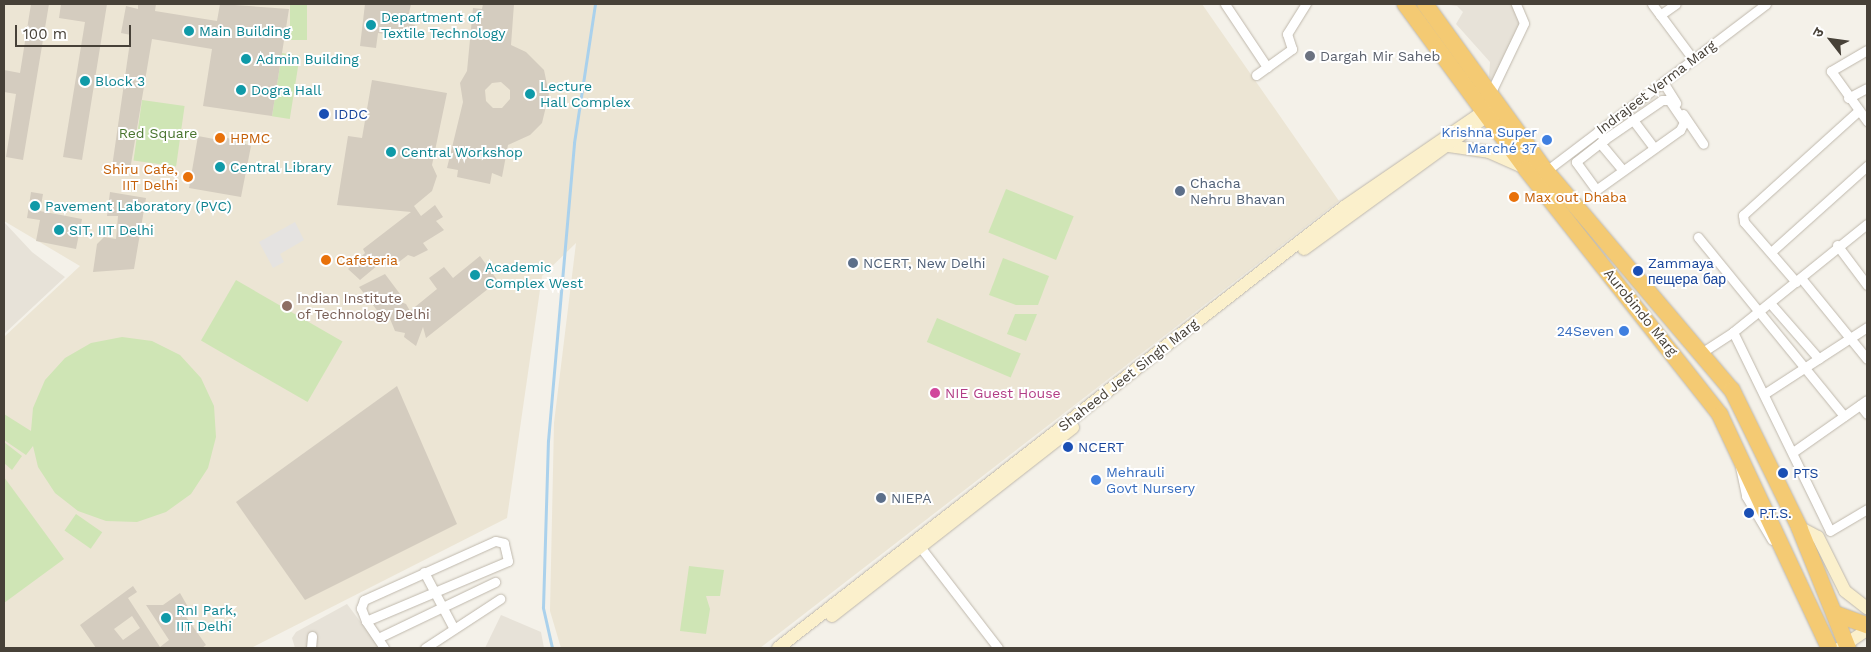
<!DOCTYPE html>
<html>
<head>
<meta charset="utf-8">
<style>
	body { margin:0 }
	#map { position:relative; width:1871px; height:652px; overflow:hidden; background:#f4f1e9; font-family:"Work Sans","Noto Sans Devanagari",sans-serif }
	div>[style] { position:absolute }
	.residential>* { inset:0; background:#e7e2d8 }
	.education>* { inset:0; background:#ece5d4 }
	.green>* { inset:0; background:#cfe5b5; transform-origin:0 0 }
	.parking>* { inset:0; background:#e5e3e1 }
	.stream>* { height:2.5px; margin:-1.25px; padding:0 1.25px; transform-origin:1.25px; border-radius:1.25px; background:#aad1ec }
	.building>* { inset:0; background:#d4ccbf }
	.roads { filter:drop-shadow(0 0 1px #bfb8ac) drop-shadow(0 0 1px #bfb8ac) }
	.street>* { height:9px; margin:-4.5px; padding:0 4.5px; transform-origin:4.5px; border-radius:4.5px; background:#fff }
	.secondary>* { height:12px; margin:-6px; padding:0 6px; transform-origin:6px; border-radius:6px; background:#fbf0cc }
	.highway>* { height:16px; margin:-8px; padding:0 8px; transform-origin:8px; border-radius:8px; background:#f4ca73 }
	.dots>* { width:14px; height:14px; translate:-50% -50%; box-sizing:border-box; border:2px solid #fff; border-radius:50% }
	span { translate:-50% -50%; white-space:nowrap; text-align:center; line-height:1.15; -webkit-text-stroke:4px #fff; paint-order:stroke }
	.culture-label { font-size:14px; color:#0d838f }
	.left { translate:0 -50%; text-align:left }
	.worship-label { font-size:14px; color:#5b616d }
	.street-label { font-size:14px; color:#474138 }
	.transit-label { font-size:14px; color:#164399 }
	.shop-label { font-size:14px; color:#366cbe }
	.right { translate:-100% -50%; text-align:right }
	.park-label { font-size:14px; color:#49752f }
	.food-label { font-size:14px; color:#c56008 }
	.service-label { font-size:14px; color:#4e5e75 }
	.education-label { font-size:14px; color:#785e54 }
	.hotel-label { font-size:14px; color:#b23c85 }
	.frame { position:absolute; inset:0; border:5px solid #474138; pointer-events:none }
	.north { position:absolute; left:1806px; top:15px; width:50px; height:50px; -webkit-text-stroke:4px #fff; paint-order:stroke; rotate:300deg; font-size:14px; font-weight:700; line-height:20px; text-align:center; color:#474138 }
	.north::after { content:''; display:block; margin:auto; width:18px; height:22px; background:#474138; clip-path:polygon(50% 0,100% 100%,50% 72%,0 100%) }
	.scale { position:absolute; left:15px; top:25px; width:116px; height:22px; box-sizing:border-box; border:2px solid #474138; border-top:0; padding-left:6px; font-size:15px; line-height:18px; white-space:nowrap; color:#474138; -webkit-text-stroke:4px #fff; paint-order:stroke }
</style>
</head>
<body>
<div id="map">
	<div class="residential">
		<i style="clip-path:polygon(1442px 4px,1511px 4px,1523px 21px,1495px 83px,1489px 77px,1490px 62px,1456px 24px,1463px 12px,1457px 6px)"></i>
		<i style="clip-path:polygon(4px 222px,32px 252px,65px 277px,4px 334px)"></i>
		<i style="clip-path:polygon(347px 604px,380px 648px,295px 648px,292px 638px,296px 632px)"></i>
		<i style="clip-path:polygon(501px 615px,541px 632px,544px 648px,485px 648px)"></i>
	</div>
	<div class="education">
		<i style="clip-path:polygon(4px 4px,1202px 4px,1339px 201px,760px 648px,561px 648px,550px 611px,554px 423px,576px 243px,542px 276px,507px 518px,251px 648px,4px 648px,4px 337px,80px 266px,4px 221px)"></i>
	</div>
	<div class="green">
		<i style="left:290px;top:4px;width:17px;height:36px"></i>
		<i style="left:282px;top:53px;width:18px;height:64px;rotate:9deg"></i>
		<i style="left:142px;top:100px;width:43px;height:61px;rotate:8deg"></i>
		<i style="left:1006px;top:189px;width:73px;height:47px;rotate:22deg"></i>
		<i style="clip-path:polygon(1003px 258px,1049px 276px,1038px 305px,1016px 305px,989px 295px)"></i>
		<i style="left:236px;top:280px;width:123px;height:70px;rotate:30deg"></i>
		<i style="clip-path:polygon(1015px 314px,1037px 314px,1026px 341px,1007px 334px)"></i>
		<i style="left:937px;top:318px;width:91px;height:26px;rotate:23deg"></i>
		<i style="clip-path:polygon(122px 337px,152px 341px,180px 355px,201px 378px,214px 406px,216px 437px,208px 468px,191px 494px,166px 512px,137px 522px,106px 521px,78px 511px,55px 493px,38px 467px,33px 446px,26px 455px,4px 440px,4px 414px,31px 431px,33px 408px,45px 380px,65px 358px,91px 343px)"></i>
		<i style="clip-path:polygon(4px 442px,22px 456px,12px 470px,4px 463px)"></i>
		<i style="clip-path:polygon(4px 477px,64px 559px,4px 603px)"></i>
		<i style="left:76px;top:514px;width:32px;height:20px;rotate:35deg"></i>
		<i style="clip-path:polygon(689px 566px,724px 570px,720px 596px,706px 596px,710px 609px,706px 634px,680px 631px)"></i>
	</div>
	<div class="parking">
		<i style="clip-path:polygon(295px 222px,304px 240px,280px 254px,284px 262px,273px 268px,259px 242px)"></i>
	</div>
	<div class="stream">
		<i style="left:552px;top:648px;width:41px;rotate:-102.7deg"></i>
		<i style="left:543px;top:608px;width:167px;rotate:-88.3deg"></i>
		<i style="left:548px;top:441px;width:299px;rotate:-85deg"></i>
		<i style="left:574px;top:143px;width:141px;rotate:-81.4deg"></i>
	</div>
	<div class="building">
		<i style="clip-path:polygon(31px 4px,49px 4px,23px 160px,6px 157px,16px 94px,4px 92px,4px 70px,20px 73px)"></i>
		<i style="clip-path:polygon(61px 4px,107px 4px,82px 160px,63px 157px,85px 22px,59px 18px)"></i>
		<i style="clip-path:polygon(138px 4px,156px 4px,155px 11px,217px 21px,220px 4px,289px 9px,272px 116px,203px 106px,212px 49px,152px 39px,130px 170px,112px 167px,131px 35px,121px 33px,126px 6px,138px 9px)"></i>
		<i style="clip-path:polygon(365px 4px,411px 4px,407px 23px,415px 25px,412px 38px,378px 33px,376px 48px,360px 46px)"></i>
		<i style="clip-path:polygon(evenodd,483px 4px,514px 4px,511px 45px,526px 52px,544px 70px,549px 94px,542px 123px,530px 135px,508px 145px,502px 177px,492px 173px,490px 184px,457px 177px,458px 170px,447px 168px,463px 102px,460px 83px,467px 71px,473px 8px,482px 9px,483px 4px,501px 82px,510px 90px,510px 99px,502px 108px,493px 108px,486px 101px,485px 90px,492px 83px,501px 82px)"></i>
		<i style="clip-path:polygon(372px 80px,447px 93px,432px 165px,437px 176px,432px 191px,414px 206px,421px 216px,435px 205px,443px 217px,436px 221px,444px 230px,423px 243px,428px 250px,414px 257px,408px 255px,391px 268px,384px 260px,360px 280px,348px 269px,365px 253px,363px 249px,411px 212px,337px 205px,348px 136px,362px 138px)"></i>
		<i style="clip-path:polygon(219px 135px,251px 146px,241px 197px,189px 188px,198px 136px,214px 139px)"></i>
		<i style="clip-path:polygon(31px 192px,43px 194px,40px 211px,82px 219px,76px 249px,36px 241px,40px 220px,27px 218px)"></i>
		<i style="clip-path:polygon(110px 192px,146px 198px,134px 269px,93px 272px,97px 244px,104px 237px,116px 239px,118px 216px,107px 216px)"></i>
		<i style="clip-path:polygon(480px 256px,498px 281px,426px 338px,423px 327px,416px 346px,404px 337px,405px 333px,395px 331px,388px 314px,383px 318px,359px 287px,385px 274px,400px 294px,388px 297px,406px 304px,410px 311px,437px 289px,429px 278px,444px 267px,453px 278px)"></i>
		<i style="clip-path:polygon(397px 386px,457px 524px,305px 600px,236px 502px)"></i>
		<i style="clip-path:polygon(evenodd,133px 586px,137px 592px,128px 598px,160px 647px,169px 640px,146px 605px,163px 605px,180px 593px,188px 607px,182px 611px,206px 645px,202px 648px,96px 648px,80px 625px,133px 586px,132px 616px,140px 628px,123px 640px,114px 629px,132px 616px)"></i>
	</div>
	<div class="roads">
		<div class="street">
			<i style="left:1225px;top:4px;width:76px;rotate:56.3deg"></i>
			<i style="left:1267px;top:67px;width:31px;rotate:-36deg"></i>
			<i style="left:1292px;top:49px;width:16px;rotate:-108deg"></i>
			<i style="left:1287px;top:34px;width:36px;rotate:-58deg"></i>
			<i style="left:1652px;top:4px;width:69px;rotate:53.3deg"></i>
			<i style="left:1660px;top:15px;width:19px;rotate:-35deg"></i>
			<i style="left:1867px;top:50px;width:42px;rotate:149.7deg"></i>
			<i style="left:1831px;top:71px;width:62px;rotate:54.2deg"></i>
			<i style="left:1256px;top:75px;width:14px;rotate:-36deg"></i>
			<i style="left:1663px;top:82px;width:25px;rotate:58deg"></i>
			<i style="left:1491px;top:92px;width:76px;rotate:-64.4deg"></i>
			<i style="left:1524px;top:23px;width:21px;rotate:-113deg"></i>
			<i style="left:1848px;top:98px;width:21px;rotate:-28deg"></i>
			<i style="left:1683px;top:114px;width:36px;rotate:56deg"></i>
			<i style="left:1633px;top:120px;width:35px;rotate:53deg"></i>
			<i style="left:1598px;top:131px;width:11px;rotate:49deg"></i>
			<i style="left:1605px;top:139px;width:37px;rotate:142deg"></i>
			<i style="left:1576px;top:162px;width:34px;rotate:54deg"></i>
			<i style="left:1596px;top:190px;width:103px;rotate:-35.5deg"></i>
			<i style="left:1680px;top:130px;width:9px;rotate:-63deg"></i>
			<i style="left:1684px;top:122px;width:27px;rotate:-124deg"></i>
			<i style="left:1669px;top:100px;width:7px;rotate:180deg"></i>
			<i style="left:1662px;top:100px;width:69px;rotate:145.6deg"></i>
			<i style="left:1600px;top:143px;width:35px;rotate:50deg"></i>
			<i style="left:1546px;top:171px;width:276px;rotate:-37.2deg"></i>
			<i style="left:1698px;top:237px;width:231px;rotate:50.8deg"></i>
			<i style="left:1837px;top:245px;width:50px;rotate:53.1deg"></i>
			<i style="left:1771px;top:252px;width:129px;rotate:-41.9deg"></i>
			<i style="left:1801px;top:278px;width:104px;rotate:50.8deg"></i>
			<i style="left:1796px;top:282px;width:79px;rotate:-130.9deg"></i>
			<i style="left:1744px;top:222px;width:7px;rotate:-98deg"></i>
			<i style="left:1743px;top:215px;width:155px;rotate:-42.1deg"></i>
			<i style="left:1770px;top:303px;width:74px;rotate:48.8deg"></i>
			<i style="left:1733px;top:332px;width:221px;rotate:64deg"></i>
			<i style="left:1830px;top:531px;width:43px;rotate:-30.7deg"></i>
			<i style="left:1701px;top:353px;width:38px;rotate:-33deg"></i>
			<i style="left:1733px;top:332px;width:172px;rotate:-38.9deg"></i>
			<i style="left:1764px;top:394px;width:123px;rotate:-33deg"></i>
			<i style="left:1860px;top:405px;width:11px;rotate:52deg"></i>
			<i style="left:1793px;top:452px;width:90px;rotate:-35.1deg"></i>
			<i style="left:1739px;top:462px;width:35px;rotate:78deg"></i>
			<i style="left:1746px;top:496px;width:51px;rotate:59.4deg"></i>
			<i style="left:921px;top:548px;width:126px;rotate:52.4deg"></i>
			<i style="left:424px;top:572px;width:62px;rotate:62.2deg"></i>
			<i style="left:366px;top:621px;width:154px;rotate:-22.9deg"></i>
			<i style="left:508px;top:561px;width:18px;rotate:-103deg"></i>
			<i style="left:504px;top:543px;width:9px;rotate:-167deg"></i>
			<i style="left:495px;top:541px;width:144px;rotate:155.8deg"></i>
			<i style="left:364px;top:600px;width:9px;rotate:111deg"></i>
			<i style="left:361px;top:608px;width:14px;rotate:69deg"></i>
			<i style="left:366px;top:621px;width:32px;rotate:56deg"></i>
			<i style="left:378px;top:638px;width:130px;rotate:-25.6deg"></i>
			<i style="left:311px;top:648px;width:12px;rotate:-85deg"></i>
			<i style="left:425px;top:648px;width:90px;rotate:-33.2deg"></i>
		</div>
		<div class="secondary">
			<i style="left:1449px;top:146px;width:40px;rotate:8.5deg"></i>
			<i style="left:1489px;top:152px;width:37px;rotate:24deg"></i>
			<i style="left:1304px;top:249px;width:235px;rotate:-36deg"></i>
			<i style="left:1799px;top:527px;width:21px;rotate:28deg"></i>
			<i style="left:1818px;top:537px;width:60px;rotate:63.4deg"></i>
			<i style="left:1845px;top:591px;width:28px;rotate:38deg"></i>
			<i style="left:832px;top:616px;width:306px;rotate:-38deg"></i>
			<i style="left:778px;top:648px;width:718px;rotate:-37.92deg"></i>
			<i style="left:1344px;top:207px;width:177px;rotate:-34.4deg"></i>
			<i style="left:1840px;top:648px;width:32px;rotate:-34deg"></i>
		</div>
		<div class="highway">
			<i style="left:1405px;top:4px;width:205px;rotate:53.7deg"></i>
			<i style="left:1526px;top:169px;width:313px;rotate:51.7deg"></i>
			<i style="left:1720px;top:415px;width:257px;rotate:64.9deg"></i>
			<i style="left:1425px;top:4px;width:206px;rotate:54.1deg"></i>
			<i style="left:1546px;top:171px;width:287px;rotate:49.7deg"></i>
			<i style="left:1732px;top:390px;width:153px;rotate:63.9deg"></i>
			<i style="left:1799px;top:527px;width:131px;rotate:68deg"></i>
			<i style="left:1836px;top:614px;width:33px;rotate:20deg"></i>
		</div>
	</div>
	<div class="dots">
		<i style="left:371px;top:25px;background:#0f9aa8"></i>
		<i style="left:189px;top:31px;background:#0f9aa8"></i>
		<i style="left:1310px;top:56px;background:#6b7280"></i>
		<i style="left:246px;top:59px;background:#0f9aa8"></i>
		<i style="left:85px;top:81px;background:#0f9aa8"></i>
		<i style="left:241px;top:90px;background:#0f9aa8"></i>
		<i style="left:530px;top:94px;background:#0f9aa8"></i>
		<i style="left:324px;top:114px;background:#1a4fb4"></i>
		<i style="left:220px;top:138px;background:#e8710a"></i>
		<i style="left:1547px;top:140px;background:#3f7fe0"></i>
		<i style="left:391px;top:152px;background:#0f9aa8"></i>
		<i style="left:220px;top:167px;background:#0f9aa8"></i>
		<i style="left:188px;top:177px;background:#e8710a"></i>
		<i style="left:1180px;top:191px;background:#5c6f8a"></i>
		<i style="left:1514px;top:197px;background:#e8710a"></i>
		<i style="left:35px;top:206px;background:#0f9aa8"></i>
		<i style="left:59px;top:230px;background:#0f9aa8"></i>
		<i style="left:326px;top:260px;background:#e8710a"></i>
		<i style="left:853px;top:263px;background:#5c6f8a"></i>
		<i style="left:1638px;top:271px;background:#1a4fb4"></i>
		<i style="left:475px;top:275px;background:#0f9aa8"></i>
		<i style="left:287px;top:306px;background:#8d6e63"></i>
		<i style="left:1624px;top:331px;background:#3f7fe0"></i>
		<i style="left:935px;top:393px;background:#d1479c"></i>
		<i style="left:1068px;top:447px;background:#1a4fb4"></i>
		<i style="left:1783px;top:473px;background:#1a4fb4"></i>
		<i style="left:1096px;top:480px;background:#3f7fe0"></i>
		<i style="left:881px;top:498px;background:#5c6f8a"></i>
		<i style="left:1749px;top:513px;background:#1a4fb4"></i>
		<i style="left:166px;top:618px;background:#0f9aa8"></i>
	</div>
	<div class="culture-label">
		<span class="left" style="left:381px;top:25px">Department of<br>Textile Technology</span>
		<span class="left" style="left:199px;top:31px">Main Building</span>
		<span class="left" style="left:256px;top:59px">Admin Building</span>
		<span class="left" style="left:95px;top:81px">Block 3</span>
		<span class="left" style="left:540px;top:94px">Lecture<br>Hall Complex</span>
		<span class="left" style="left:251px;top:90px">Dogra Hall</span>
		<span class="left" style="left:401px;top:152px">Central Workshop</span>
		<span class="left" style="left:230px;top:167px">Central Library</span>
		<span class="left" style="left:45px;top:206px">Pavement Laboratory (PVC)</span>
		<span class="left" style="left:69px;top:230px">SIT, IIT Delhi</span>
		<span class="left" style="left:485px;top:275px">Academic<br>Complex West</span>
		<span class="left" style="left:176px;top:618px">RnI Park,<br>IIT Delhi</span>
	</div>
	<div class="worship-label">
		<span class="left" style="left:1320px;top:56px">Dargah Mir Saheb</span>
	</div>
	<div class="street-label">
		<span style="left:1656px;top:87px;rotate:-37deg">Indrajeet Verma Marg</span>
		<span style="left:1641px;top:312px;rotate:51deg">Aurobindo Marg</span>
		<span style="left:1128px;top:375px;rotate:-38deg">Shaheed Jeet Singh Marg</span>
	</div>
	<div class="transit-label">
		<span class="left" style="left:334px;top:114px">IDDC</span>
		<span class="left" style="left:1648px;top:271px">Zammaya<br>пещера бар</span>
		<span class="left" style="left:1078px;top:447px">NCERT</span>
		<span class="left" style="left:1793px;top:473px">PTS</span>
		<span class="left" style="left:1759px;top:513px">P.T.S.</span>
	</div>
	<div class="shop-label">
		<span class="right" style="left:1537px;top:140px">Krishna Super<br>Marché 37</span>
		<span class="right" style="left:1614px;top:331px">24Seven</span>
		<span class="left" style="left:1106px;top:480px">Mehrauli<br>Govt Nursery</span>
	</div>
	<div class="park-label">
		<span style="left:158px;top:133px">Red Square</span>
	</div>
	<div class="food-label">
		<span class="left" style="left:230px;top:138px">HPMC</span>
		<span class="right" style="left:178px;top:177px">Shiru Cafe,<br>IIT Delhi</span>
		<span class="left" style="left:1524px;top:197px">Max out Dhaba</span>
		<span class="left" style="left:336px;top:260px">Cafeteria</span>
	</div>
	<div class="service-label">
		<span class="left" style="left:1190px;top:191px">Chacha<br>Nehru Bhavan</span>
		<span class="left" style="left:863px;top:263px">NCERT, New Delhi</span>
		<span class="left" style="left:891px;top:498px">NIEPA</span>
	</div>
	<div class="education-label">
		<span class="left" style="left:297px;top:306px">Indian Institute<br>of Technology Delhi</span>
	</div>
	<div class="hotel-label">
		<span class="left" style="left:945px;top:393px">NIE Guest House</span>
	</div>
	<div class="frame"></div>
	<div class="north">उ</div>
	<div class="scale">100 m</div>
</div>
</body>
</html>
